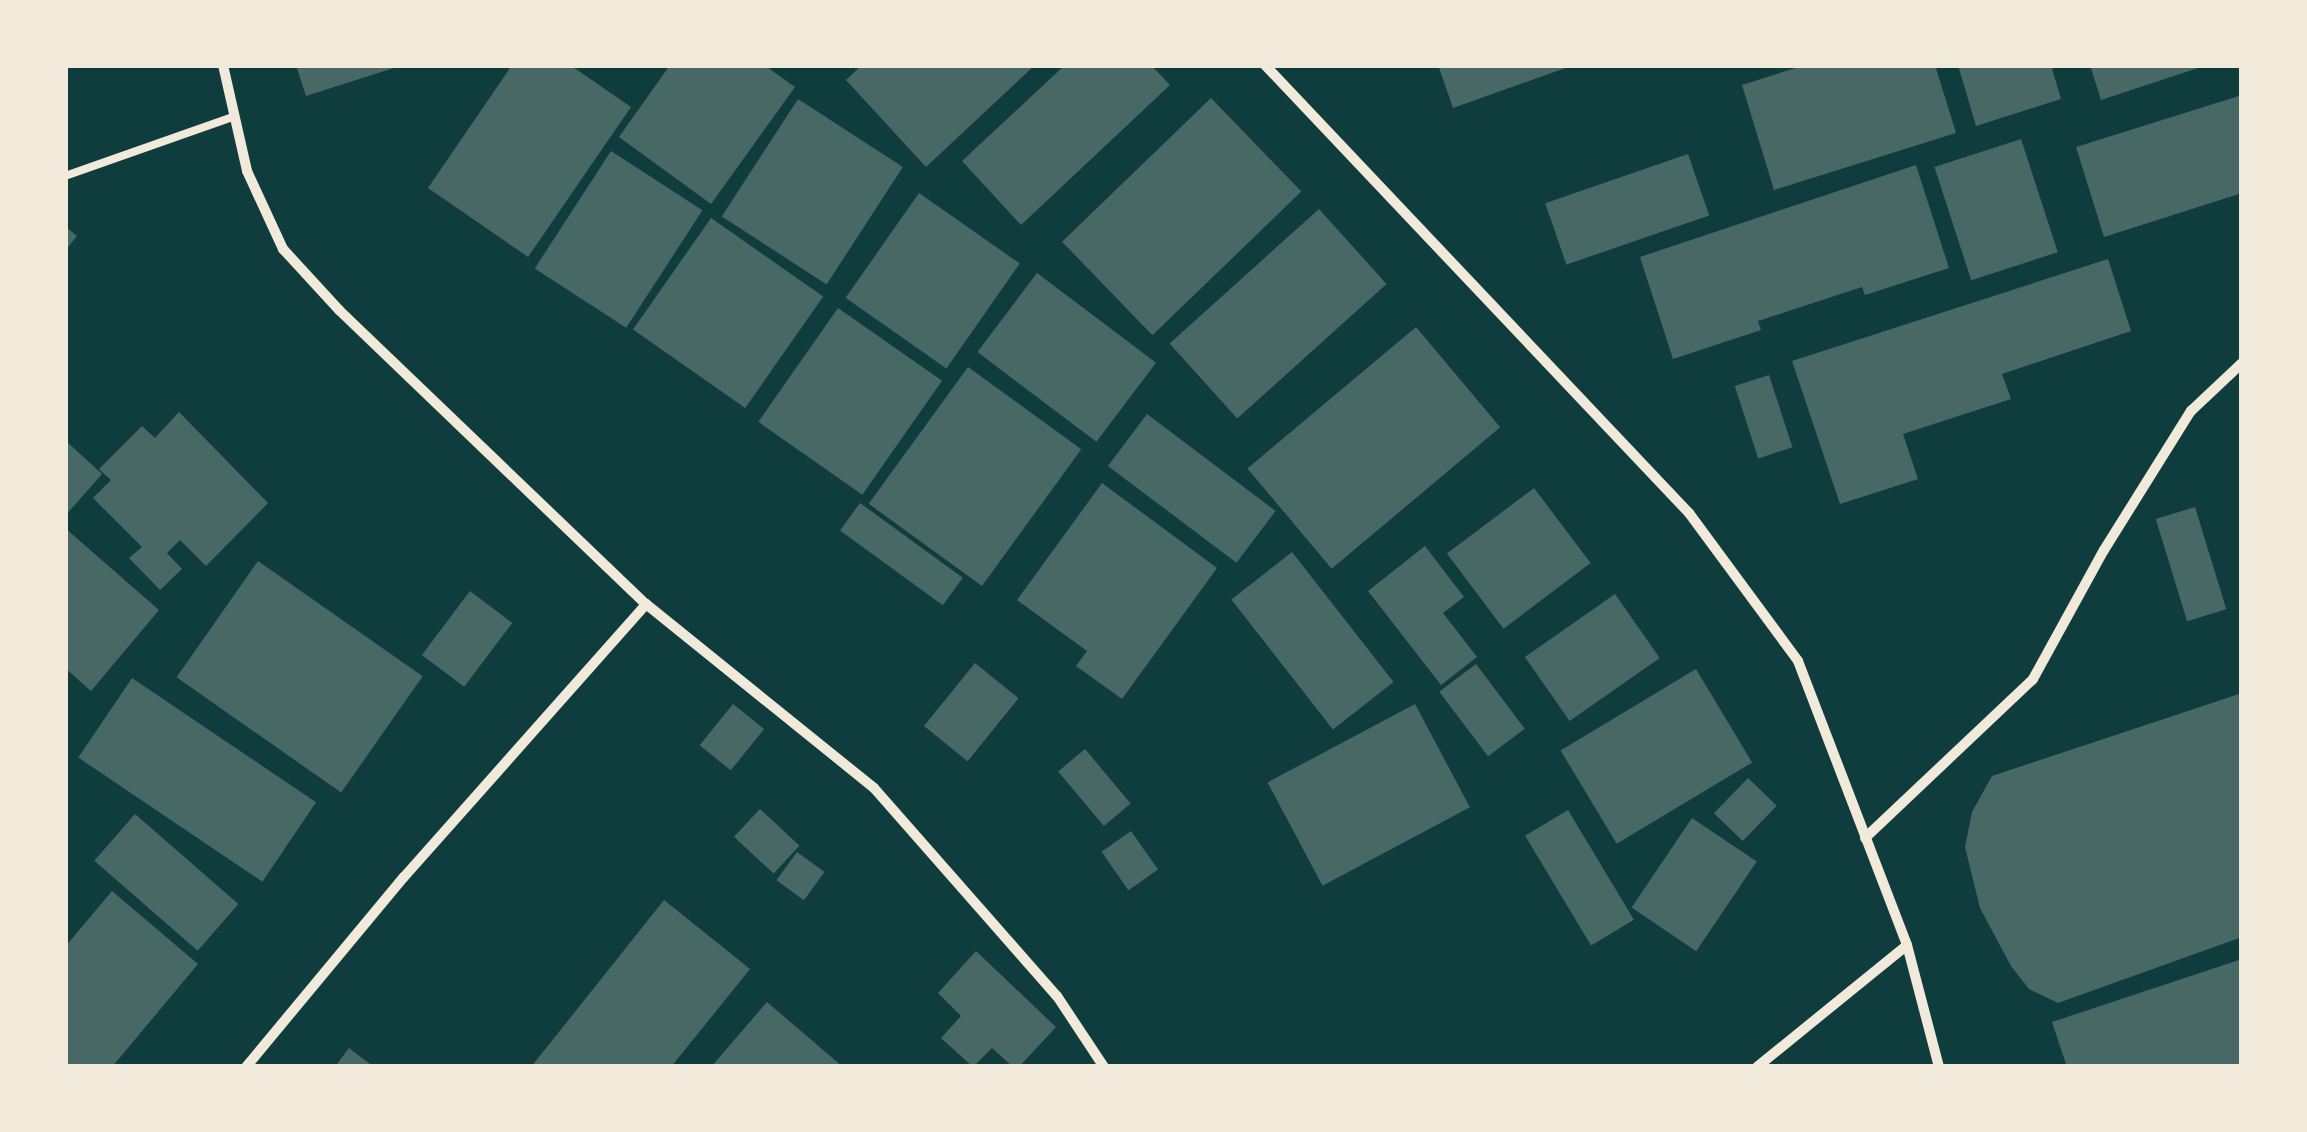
<!DOCTYPE html>
<html>
<head>
<meta charset="utf-8">
<style>
	body { margin:0 }
	#map { position:relative; width:2307px; height:1132px; overflow:hidden; background:#0f3d3e; font-family:"Archivo Narrow",sans-serif }
	div>[style] { position:absolute }
	.building>* { inset:0; background:#486865; transform-origin:0 0 }
	.service>* { height:8px; margin:-4px; padding:0 4px; transform-origin:4px; border-radius:4px; background:#f1e9da }
	.minor>* { height:10px; margin:-5px; padding:0 5px; transform-origin:5px; border-radius:5px; background:#f1e9da }
	span { translate:-50% -50%; white-space:nowrap; text-align:center; line-height:1.15; -webkit-text-stroke:8px #f1e9da; paint-order:stroke }
	.frame { position:absolute; inset:0; border:68px solid #f1e9da; pointer-events:none }
</style>
</head>
<body>
<div id="map">
	<div class="building">
		<i style="clip-path:polygon(296px 65px,400px 65px,400px 66px,306px 96px)"></i>
		<i style="clip-path:polygon(512px 65px,570px 65px,631px 107px,528px 257px,428px 188px)"></i>
		<i style="clip-path:polygon(670px 65px,764px 65px,795px 87px,711px 204px,619px 137px)"></i>
		<i style="clip-path:polygon(862px 65px,1035px 65px,926px 167px,846px 80px)"></i>
		<i style="clip-path:polygon(1065px 65px,1151px 65px,1170px 85px,1021px 225px,962px 161px)"></i>
		<i style="clip-path:polygon(1438px 65px,1571px 65px,1571px 66px,1453px 108px)"></i>
		<i style="clip-path:polygon(1805px 65px,1935px 65px,1956px 133px,1774px 190px,1742px 85px)"></i>
		<i style="clip-path:polygon(1958px 65px,2051px 65px,2061px 99px,1976px 126px)"></i>
		<i style="clip-path:polygon(2090px 65px,2204px 65px,2204px 66px,2101px 100px)"></i>
		<i style="clip-path:polygon(2242px 95px,2242px 193px,2104px 237px,2076px 147px)"></i>
		<i style="left:1211px;top:98px;width:130px;height:207px;rotate:46deg"></i>
		<i style="left:798px;top:99px;width:125px;height:140px;rotate:33deg"></i>
		<i style="left:2021px;top:139px;width:119px;height:91px;rotate:72deg"></i>
		<i style="left:611px;top:151px;width:109px;height:140px;rotate:33deg"></i>
		<i style="left:1688px;top:154px;width:65px;height:151px;rotate:71deg"></i>
		<i style="clip-path:polygon(1916px 165px,1949px 268px,1865px 295px,1862px 287px,1758px 321px,1761px 330px,1673px 359px,1640px 257px)"></i>
		<i style="left:919px;top:193px;width:123px;height:128px;rotate:35deg"></i>
		<i style="left:1319px;top:209px;width:101px;height:201px;rotate:48deg"></i>
		<i style="left:711px;top:218px;width:137px;height:136px;rotate:35deg"></i>
		<i style="clip-path:polygon(65px 226px,77px 236px,65px 251px)"></i>
		<i style="clip-path:polygon(2108px 259px,2131px 331px,2002px 374px,2011px 399px,1903px 434px,1918px 479px,1840px 504px,1792px 361px)"></i>
		<i style="left:1037px;top:273px;width:149px;height:99px;rotate:37deg"></i>
		<i style="left:838px;top:308px;width:127px;height:139px;rotate:35deg"></i>
		<i style="left:1416px;top:327px;width:131px;height:220px;rotate:50deg"></i>
		<i style="left:968px;top:367px;width:140px;height:169px;rotate:36deg"></i>
		<i style="left:1769px;top:375px;width:76px;height:36px;rotate:72deg"></i>
		<i style="clip-path:polygon(179px 412px,268px 503px,206px 566px,180px 540px,167px 553px,182px 569px,160px 590px,129px 558px,142px 547px,93px 498px,111px 480px,99px 469px,142px 426px,155px 438px)"></i>
		<i style="left:1147px;top:414px;width:161px;height:65px;rotate:37deg"></i>
		<i style="clip-path:polygon(65px 440px,102px 474px,65px 516px)"></i>
		<i style="clip-path:polygon(1102px 483px,1217px 568px,1122px 699px,1076px 666px,1087px 651px,1017px 600px)"></i>
		<i style="left:1534px;top:488px;width:94px;height:109px;rotate:53deg"></i>
		<i style="left:860px;top:503px;width:127px;height:34px;rotate:36deg"></i>
		<i style="left:2195px;top:507px;width:107px;height:41px;rotate:73deg"></i>
		<i style="clip-path:polygon(65px 528px,159px 610px,91px 691px,65px 668px)"></i>
		<i style="clip-path:polygon(1425px 546px,1464px 597px,1443px 613px,1477px 657px,1441px 685px,1368px 591px)"></i>
		<i style="left:1292px;top:552px;width:165px;height:77px;rotate:52deg"></i>
		<i style="left:258px;top:561px;width:201px;height:142px;rotate:35deg"></i>
		<i style="left:470px;top:591px;width:53px;height:80px;rotate:37deg"></i>
		<i style="left:1615px;top:594px;width:78px;height:110px;rotate:55deg"></i>
		<i style="left:975px;top:663px;width:56px;height:81px;rotate:39deg"></i>
		<i style="left:1476px;top:664px;width:81px;height:46px;rotate:53deg"></i>
		<i style="left:1696px;top:669px;width:109px;height:158px;rotate:59deg"></i>
		<i style="left:132px;top:678px;width:222px;height:96px;rotate:34deg"></i>
		<i style="clip-path:polygon(2242px 693px,2242px 937px,2058px 1003px,2029px 989px,2011px 966px,1980px 908px,1965px 847px,1972px 812px,1992px 776px)"></i>
		<i style="left:733px;top:704px;width:40px;height:53px;rotate:39deg"></i>
		<i style="left:1415px;top:704px;width:117px;height:167px;rotate:62deg"></i>
		<i style="left:1085px;top:749px;width:71px;height:35px;rotate:50deg"></i>
		<i style="left:1748px;top:778px;width:40px;height:49px;rotate:44deg"></i>
		<i style="left:760px;top:809px;width:54px;height:38px;rotate:43deg"></i>
		<i style="left:1568px;top:810px;width:128px;height:50px;rotate:59deg"></i>
		<i style="left:135px;top:814px;width:137px;height:62px;rotate:41deg"></i>
		<i style="left:1692px;top:818px;width:78px;height:108px;rotate:34deg"></i>
		<i style="left:1131px;top:831px;width:47px;height:36px;rotate:55deg"></i>
		<i style="left:797px;top:852px;width:34px;height:35px;rotate:36deg"></i>
		<i style="clip-path:polygon(112px 891px,198px 964px,112px 1067px,65px 1067px,65px 947px)"></i>
		<i style="clip-path:polygon(664px 900px,750px 969px,671px 1067px,531px 1067px)"></i>
		<i style="clip-path:polygon(976px 951px,1056px 1027px,1019px 1067px,1013px 1067px,992px 1048px,973px 1067px,941px 1038px,961px 1016px,938px 993px)"></i>
		<i style="clip-path:polygon(2242px 959px,2242px 1067px,2067px 1067px,2052px 1022px)"></i>
		<i style="clip-path:polygon(767px 1002px,843px 1067px,711px 1067px)"></i>
		<i style="clip-path:polygon(349px 1048px,374px 1067px,335px 1067px)"></i>
	</div>
	<div class="service">
		<i style="left:65px;top:176px;width:180px;rotate:-19.4deg"></i>
	</div>
	<div class="minor">
		<i style="left:223px;top:65px;width:109px;rotate:77.2deg"></i>
		<i style="left:247px;top:171px;width:86px;rotate:65.2deg"></i>
		<i style="left:283px;top:249px;width:83px;rotate:47.4deg"></i>
		<i style="left:339px;top:310px;width:425px;rotate:43.8deg"></i>
		<i style="left:646px;top:604px;width:293px;rotate:38.9deg"></i>
		<i style="left:874px;top:788px;width:277px;rotate:48.7deg"></i>
		<i style="left:1057px;top:996px;width:85px;rotate:56.5deg"></i>
		<i style="left:1265px;top:65px;width:617px;rotate:46.58deg"></i>
		<i style="left:1689px;top:513px;width:184px;rotate:53.6deg"></i>
		<i style="left:1798px;top:661px;width:304px;rotate:69deg"></i>
		<i style="left:1907px;top:945px;width:126px;rotate:75.3deg"></i>
		<i style="left:1865px;top:838px;width:231px;rotate:-43.4deg"></i>
		<i style="left:2033px;top:679px;width:147px;rotate:-61.2deg"></i>
		<i style="left:2104px;top:550px;width:164px;rotate:-58deg"></i>
		<i style="left:2191px;top:411px;width:70px;rotate:-43.3deg"></i>
		<i style="left:246px;top:1067px;width:247px;rotate:-50.3deg"></i>
		<i style="left:404px;top:877px;width:365px;rotate:-48.4deg"></i>
		<i style="left:1757px;top:1067px;width:193px;rotate:-39.1deg"></i>
	</div>
	<div class="frame"></div>
</div>
</body>
</html>
